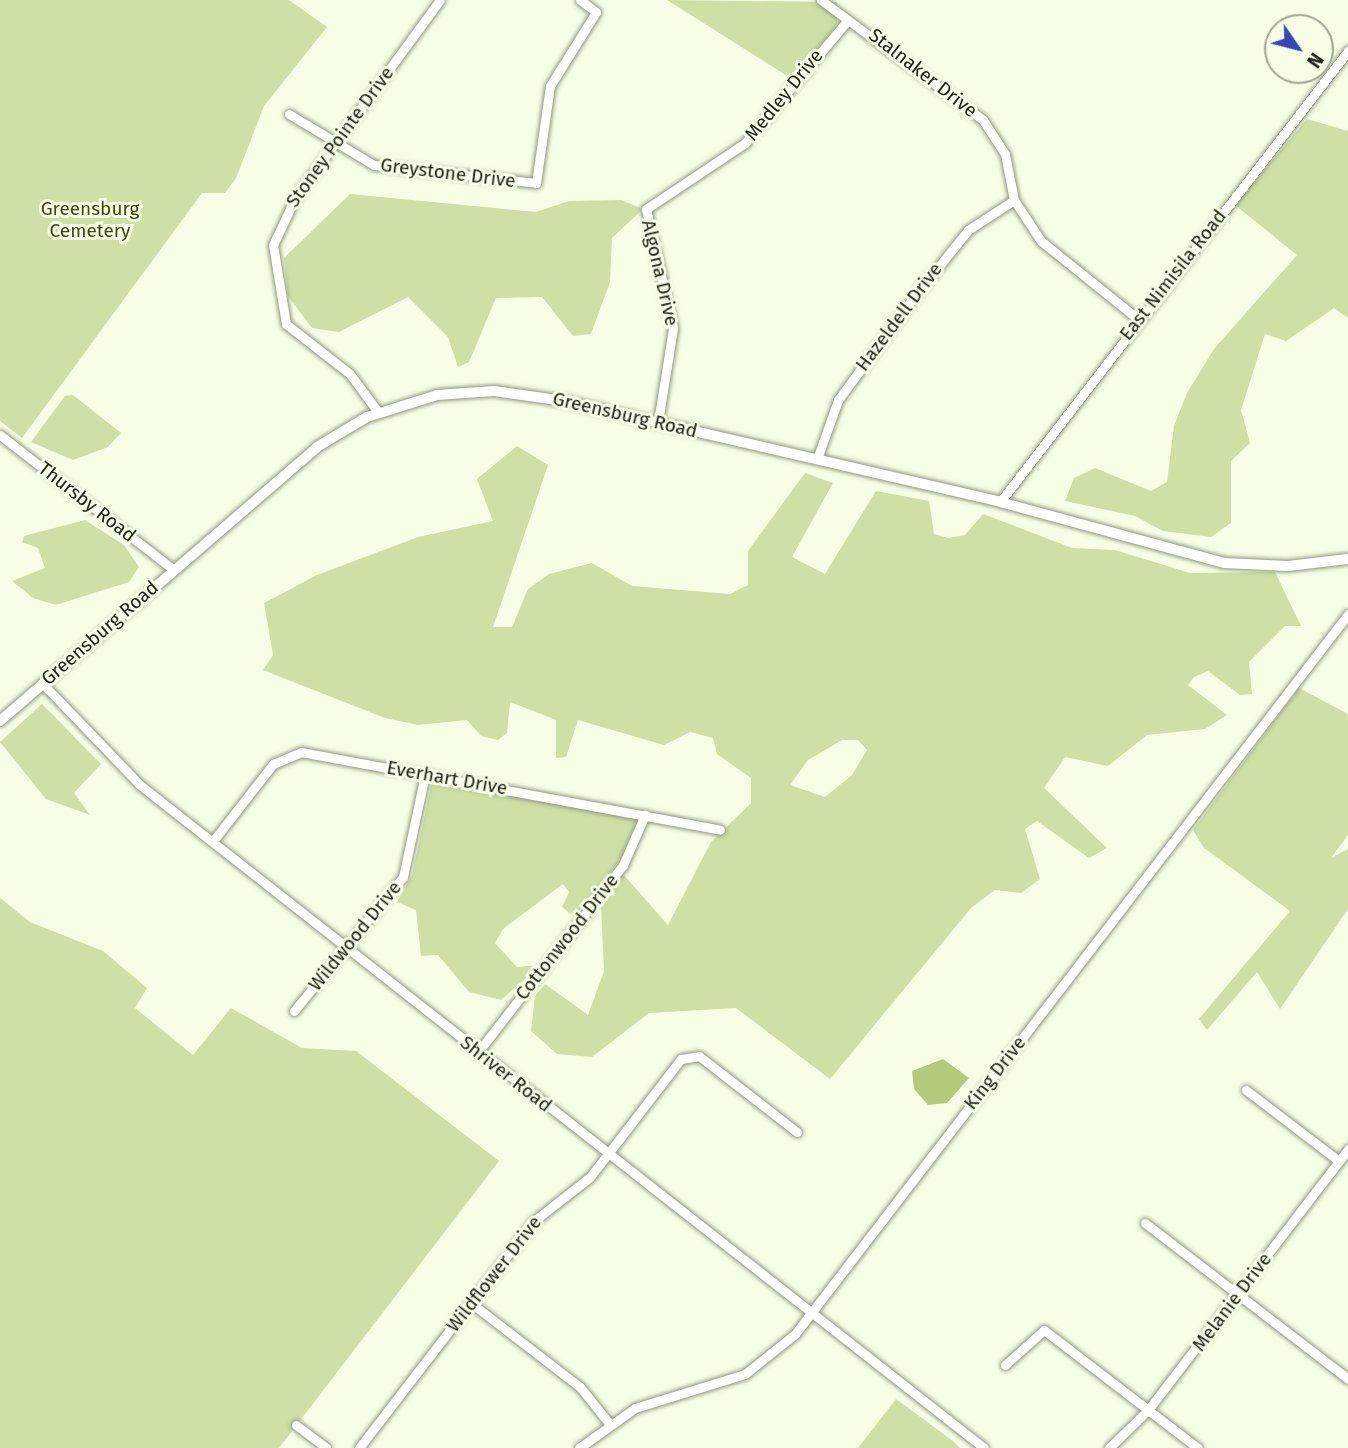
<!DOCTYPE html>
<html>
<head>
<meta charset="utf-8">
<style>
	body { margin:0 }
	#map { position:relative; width:1348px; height:1448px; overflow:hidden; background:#f7fee6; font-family:"Fira Sans",sans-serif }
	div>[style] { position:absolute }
	.green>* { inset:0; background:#cee0a5 }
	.water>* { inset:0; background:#b4ca7b }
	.roads { filter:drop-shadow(0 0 2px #8f987c) drop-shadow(0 0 2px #8f987c) }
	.minor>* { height:9px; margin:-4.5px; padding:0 4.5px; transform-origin:4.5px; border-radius:4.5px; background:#fff }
	.major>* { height:10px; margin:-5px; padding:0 5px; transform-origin:5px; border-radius:5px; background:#fff }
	span { translate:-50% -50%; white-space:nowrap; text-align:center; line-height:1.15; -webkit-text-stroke:6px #f7fee6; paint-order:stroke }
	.street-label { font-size:19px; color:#202318 }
	.park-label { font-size:19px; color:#3c490f }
	.north { position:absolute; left:1264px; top:14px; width:70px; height:70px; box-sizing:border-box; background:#f7fee6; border:2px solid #a1a694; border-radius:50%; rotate:125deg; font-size:19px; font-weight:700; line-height:28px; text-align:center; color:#202318 }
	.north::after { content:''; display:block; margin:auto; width:24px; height:32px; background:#3745b8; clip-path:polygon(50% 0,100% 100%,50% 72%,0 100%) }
</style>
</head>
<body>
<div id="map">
	<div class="green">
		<i style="clip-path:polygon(0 0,289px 0,327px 27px,264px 106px,236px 178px,225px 193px,202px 193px,22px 438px,0 421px)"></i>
		<i style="clip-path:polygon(667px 0,837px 2px,837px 25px,792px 79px)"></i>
		<i style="clip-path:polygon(1307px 119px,1348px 131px,1348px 318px,1334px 308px,1286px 341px,1265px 334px,1241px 410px,1250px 443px,1231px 461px,1231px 523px,1211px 537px,1163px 531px,1135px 516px,1065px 501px,1074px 478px,1095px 468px,1151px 491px,1167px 482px,1174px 426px,1187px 393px,1214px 349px,1297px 255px,1235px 205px)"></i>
		<i style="clip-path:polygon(350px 194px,536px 212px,569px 201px,621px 200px,643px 209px,612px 238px,610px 282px,591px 334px,573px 336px,542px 297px,496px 298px,469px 362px,458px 367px,448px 337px,408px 297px,339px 332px,312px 328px,288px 296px,284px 258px)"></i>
		<i style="clip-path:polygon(73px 395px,121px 433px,108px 447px,73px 460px,31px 442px,65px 396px)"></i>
		<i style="clip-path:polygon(evenodd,517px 446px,548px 465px,493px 627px,512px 627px,528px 589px,549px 574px,592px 563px,632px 586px,730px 594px,748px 585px,748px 551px,805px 473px,833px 483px,792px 557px,825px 574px,876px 491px,929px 501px,934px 534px,948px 538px,965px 535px,983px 514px,1072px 548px,1115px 550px,1190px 573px,1275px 572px,1301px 626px,1285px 626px,1249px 662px,1252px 694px,1240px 695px,1208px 671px,1194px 677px,1188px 685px,1227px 715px,1205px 729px,1147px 735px,1108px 766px,1065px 757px,1044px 788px,1107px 848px,1089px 858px,1037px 821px,1025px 829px,1040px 879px,1021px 893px,995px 890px,971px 908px,830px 1079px,736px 1008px,649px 1013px,592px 1057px,557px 1054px,531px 1031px,535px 996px,545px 984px,588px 1015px,604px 971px,601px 906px,622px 873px,668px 925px,711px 842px,751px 803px,751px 778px,717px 754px,713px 738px,690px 732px,664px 745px,578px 720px,566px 757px,556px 758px,556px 720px,510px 702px,507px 733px,498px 740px,481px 736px,467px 720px,418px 725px,385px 718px,263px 670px,273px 655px,264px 603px,317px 575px,418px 537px,493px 521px,477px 479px,517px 446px,842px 740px,858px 740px,867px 750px,852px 775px,825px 797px,790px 785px,808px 760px,842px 740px)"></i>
		<i style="clip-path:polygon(85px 520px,124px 545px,139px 567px,129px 582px,56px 605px,33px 598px,12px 581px,45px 568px,38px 548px,22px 542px,24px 536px)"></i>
		<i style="clip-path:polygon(1299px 688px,1348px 714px,1348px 835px,1331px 858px,1348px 849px,1348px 909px,1280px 1009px,1257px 972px,1207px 1030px,1199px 1019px,1290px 911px,1204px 848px,1193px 830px)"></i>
		<i style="clip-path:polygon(42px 704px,101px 764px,74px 793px,90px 815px,46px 799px,0 742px)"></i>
		<i style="clip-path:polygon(432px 781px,638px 818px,621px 859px,574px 917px,562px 907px,569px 892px,563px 884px,503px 929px,495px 943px,517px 967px,540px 965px,501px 1000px,469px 992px,438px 955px,421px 956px,416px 910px,397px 902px,412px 876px)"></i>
		<i style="clip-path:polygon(0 898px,30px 922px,103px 951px,147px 988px,135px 1008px,193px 1055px,231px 1008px,302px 1048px,356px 1051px,499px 1161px,279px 1448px,0 1448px)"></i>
		<i style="clip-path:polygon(896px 1399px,953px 1441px,960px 1448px,858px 1448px)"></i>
	</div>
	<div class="water">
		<i style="clip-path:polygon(943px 1059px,969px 1078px,947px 1103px,928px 1105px,914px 1089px,912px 1071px)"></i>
	</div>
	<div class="roads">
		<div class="minor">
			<i style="left:821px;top:0;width:202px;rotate:36.5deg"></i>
			<i style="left:983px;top:120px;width:40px;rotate:57.1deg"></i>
			<i style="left:1005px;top:154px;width:47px;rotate:78.9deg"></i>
			<i style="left:1014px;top:200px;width:49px;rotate:56.6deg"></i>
			<i style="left:1041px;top:241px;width:124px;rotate:38.8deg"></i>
			<i style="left:289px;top:114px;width:99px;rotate:31deg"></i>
			<i style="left:374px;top:165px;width:163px;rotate:6.3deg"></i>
			<i style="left:536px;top:183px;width:98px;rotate:-81.8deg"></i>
			<i style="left:550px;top:86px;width:87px;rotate:-58.1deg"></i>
			<i style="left:596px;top:12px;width:20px;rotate:-143deg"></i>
			<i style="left:378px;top:412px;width:47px;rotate:-126.4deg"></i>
			<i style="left:350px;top:374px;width:81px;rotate:-142deg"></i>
			<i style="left:286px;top:324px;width:80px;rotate:-99.3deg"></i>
			<i style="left:273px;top:245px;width:52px;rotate:-64.9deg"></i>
			<i style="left:295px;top:198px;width:245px;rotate:-53.8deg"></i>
			<i style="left:658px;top:422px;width:95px;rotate:-80.9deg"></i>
			<i style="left:673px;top:328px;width:122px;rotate:-102.8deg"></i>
			<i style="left:646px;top:209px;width:119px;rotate:-33.7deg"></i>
			<i style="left:745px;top:143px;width:158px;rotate:-50.1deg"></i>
			<i style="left:0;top:435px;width:219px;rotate:37.8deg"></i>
			<i style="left:817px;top:459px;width:63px;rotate:-70.4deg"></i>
			<i style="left:838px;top:400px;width:123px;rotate:-53.6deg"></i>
			<i style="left:911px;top:301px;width:91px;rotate:-51.2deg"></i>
			<i style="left:968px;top:230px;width:55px;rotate:-33.1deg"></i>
			<i style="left:1000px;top:502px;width:570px;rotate:-52.35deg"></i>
			<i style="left:42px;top:683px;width:141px;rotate:46.1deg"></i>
			<i style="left:140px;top:785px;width:1073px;rotate:38.15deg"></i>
			<i style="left:213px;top:841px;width:98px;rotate:-52.1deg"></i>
			<i style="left:273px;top:764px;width:30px;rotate:-23deg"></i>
			<i style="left:301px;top:752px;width:426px;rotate:10.5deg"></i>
			<i style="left:294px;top:1011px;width:173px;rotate:-50.9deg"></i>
			<i style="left:403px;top:877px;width:105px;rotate:-77.9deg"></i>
			<i style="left:478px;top:1052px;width:237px;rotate:-52.2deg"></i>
			<i style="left:623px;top:865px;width:55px;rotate:-66.3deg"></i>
			<i style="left:1246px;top:1090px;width:117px;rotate:37.4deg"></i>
			<i style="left:1145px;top:1223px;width:256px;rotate:37.5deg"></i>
			<i style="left:471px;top:1303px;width:138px;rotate:37.6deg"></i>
			<i style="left:580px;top:1387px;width:45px;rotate:51.3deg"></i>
			<i style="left:1005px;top:1365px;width:52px;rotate:-41.9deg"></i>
			<i style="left:1044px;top:1330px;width:194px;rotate:37.5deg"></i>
			<i style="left:296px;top:1425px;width:38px;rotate:37deg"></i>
			<i style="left:359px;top:1448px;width:287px;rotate:-52.4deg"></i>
			<i style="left:534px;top:1221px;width:71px;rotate:-38.2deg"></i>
			<i style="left:590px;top:1177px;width:149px;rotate:-52.4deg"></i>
			<i style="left:681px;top:1059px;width:18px;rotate:-9deg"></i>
			<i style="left:699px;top:1056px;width:124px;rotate:37.8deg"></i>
			<i style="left:579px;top:1448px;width:69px;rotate:-35.5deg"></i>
			<i style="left:635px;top:1408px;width:115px;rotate:-17.2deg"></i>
			<i style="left:745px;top:1374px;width:64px;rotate:-38.7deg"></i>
			<i style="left:795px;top:1334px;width:908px;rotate:-52.47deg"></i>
			<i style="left:1109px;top:1448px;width:54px;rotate:-44.3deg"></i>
			<i style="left:1148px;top:1410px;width:329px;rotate:-52.5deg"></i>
		</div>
		<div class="major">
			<i style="left:0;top:721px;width:419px;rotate:-40.8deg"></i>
			<i style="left:317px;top:447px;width:58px;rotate:-31deg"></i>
			<i style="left:367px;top:417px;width:73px;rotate:-17.4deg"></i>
			<i style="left:437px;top:395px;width:57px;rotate:-4deg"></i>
			<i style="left:494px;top:391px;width:71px;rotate:8.1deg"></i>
			<i style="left:564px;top:401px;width:448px;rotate:13deg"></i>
			<i style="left:1000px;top:502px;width:232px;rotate:15.2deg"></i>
			<i style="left:1224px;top:563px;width:64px;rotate:2.7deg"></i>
			<i style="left:1288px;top:566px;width:60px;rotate:-6.7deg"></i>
		</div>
	</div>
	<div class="street-label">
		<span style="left:923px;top:73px;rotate:38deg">Stalnaker Drive</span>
		<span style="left:784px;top:95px;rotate:-51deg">Medley Drive</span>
		<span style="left:340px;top:137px;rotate:-54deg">Stoney Pointe Drive</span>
		<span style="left:448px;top:173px;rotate:7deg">Greystone Drive</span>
		<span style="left:660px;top:273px;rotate:77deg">Algona Drive</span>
		<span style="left:1173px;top:275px;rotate:-52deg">East Nimisila Road</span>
		<span style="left:899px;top:317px;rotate:-53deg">Hazeldell Drive</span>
		<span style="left:625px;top:415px;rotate:13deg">Greensburg Road</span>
		<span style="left:87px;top:502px;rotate:38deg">Thursby Road</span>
		<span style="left:100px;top:633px;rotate:-41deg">Greensburg Road</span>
		<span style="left:447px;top:778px;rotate:10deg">Everhart Drive</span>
		<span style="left:355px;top:936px;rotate:-51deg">Wildwood Drive</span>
		<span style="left:567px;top:937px;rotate:-52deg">Cottonwood Drive</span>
		<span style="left:995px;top:1073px;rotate:-52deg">King Drive</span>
		<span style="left:506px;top:1074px;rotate:38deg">Shriver Road</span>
		<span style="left:494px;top:1274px;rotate:-52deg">Wildflower Drive</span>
		<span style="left:1232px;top:1302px;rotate:-53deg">Melanie Drive</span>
	</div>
	<div class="park-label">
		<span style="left:90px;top:220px">Greensburg<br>Cemetery</span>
	</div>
	<div class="north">N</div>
</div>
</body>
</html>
